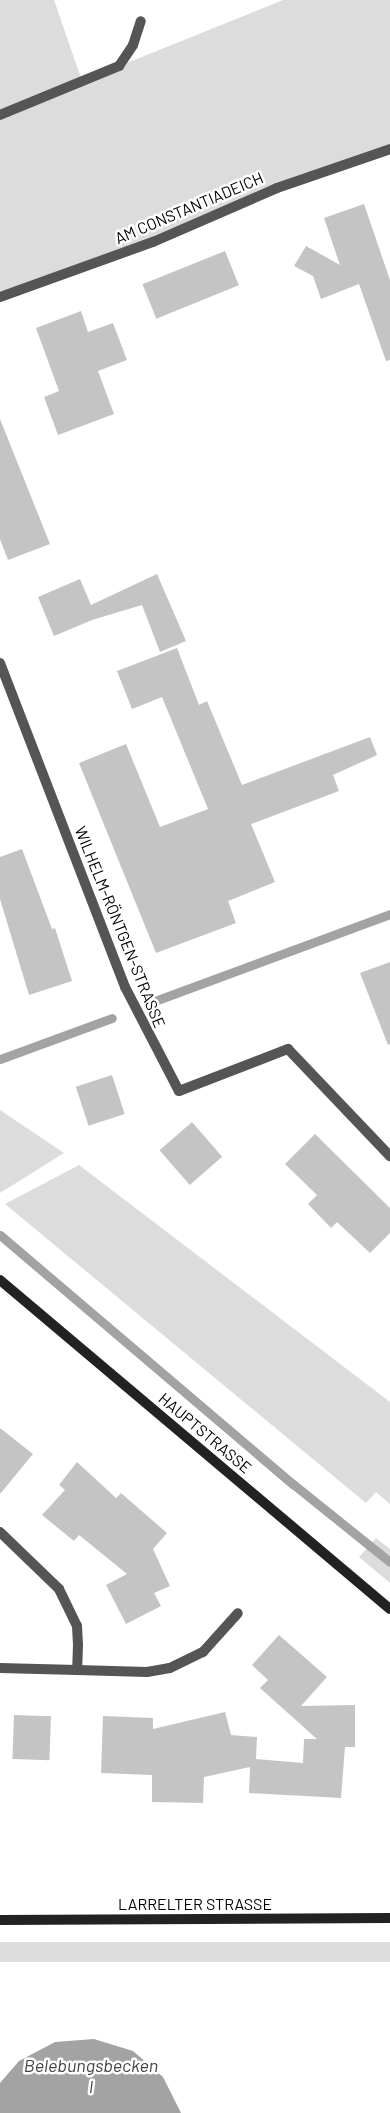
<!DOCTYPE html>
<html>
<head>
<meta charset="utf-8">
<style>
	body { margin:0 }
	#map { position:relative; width:390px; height:2113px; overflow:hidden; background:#fff; font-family:Barlow,sans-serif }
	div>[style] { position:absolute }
	.green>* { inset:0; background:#dcdcdc; transform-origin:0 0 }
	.water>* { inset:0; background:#a3a3a3 }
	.stream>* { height:9px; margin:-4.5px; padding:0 4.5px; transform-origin:4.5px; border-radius:4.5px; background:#a3a3a3 }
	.building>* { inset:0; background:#c4c4c4; transform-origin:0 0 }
	.street>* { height:10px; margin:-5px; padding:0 5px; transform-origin:5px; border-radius:5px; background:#555 }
	.secondary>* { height:10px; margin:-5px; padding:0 5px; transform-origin:5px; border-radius:5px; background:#222 }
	span { translate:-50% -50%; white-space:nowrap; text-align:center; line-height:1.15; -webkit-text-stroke:5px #fff; paint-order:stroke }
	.street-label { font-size:16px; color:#000 }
	.water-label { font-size:18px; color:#444; font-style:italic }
</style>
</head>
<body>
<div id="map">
	<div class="green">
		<i style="clip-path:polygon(0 0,54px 0,82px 81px,283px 0,390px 0,390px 149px,0 297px)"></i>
		<i style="clip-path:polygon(0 1110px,64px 1153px,0 1193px)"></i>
		<i style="clip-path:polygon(79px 1165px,390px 1402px,390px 1504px,376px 1492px,366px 1503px,5px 1204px)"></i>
		<i style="clip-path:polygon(376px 1538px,390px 1549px,390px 1583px,359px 1557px)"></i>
		<i style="left:0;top:1942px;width:390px;height:20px"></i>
	</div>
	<div class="water">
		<i style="clip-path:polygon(94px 2039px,133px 2051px,163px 2077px,181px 2113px,0 2113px,0 2083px,19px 2061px,55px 2042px)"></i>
	</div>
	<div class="stream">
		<i style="left:152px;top:1002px;width:254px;rotate:-20.3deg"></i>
		<i style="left:0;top:1059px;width:119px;rotate:-20.1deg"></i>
		<i style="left:0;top:1235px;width:385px;rotate:40.4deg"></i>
		<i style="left:293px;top:1484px;width:124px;rotate:38.8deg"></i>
	</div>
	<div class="building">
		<i style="clip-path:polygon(364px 204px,390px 280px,390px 360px,386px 361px,359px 284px,321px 299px,313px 276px,294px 266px,306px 246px,340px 265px,324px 218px)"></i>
		<i style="left:225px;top:251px;width:37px;height:89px;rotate:68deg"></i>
		<i style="clip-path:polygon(81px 311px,88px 332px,113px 323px,127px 360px,98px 371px,114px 414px,58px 435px,44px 397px,59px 391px,36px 328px)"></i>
		<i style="clip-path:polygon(0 419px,50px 544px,8px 560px,0 539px)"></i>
		<i style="clip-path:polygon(157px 574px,186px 641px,160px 652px,142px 605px,92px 620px,54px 636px,38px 597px,80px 579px,91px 605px)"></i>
		<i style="clip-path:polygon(177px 648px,199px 705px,207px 701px,242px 785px,370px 737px,377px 755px,333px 775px,339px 791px,251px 824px,275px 882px,228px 901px,236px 923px,156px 953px,79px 763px,126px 744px,160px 827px,208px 809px,162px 697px,132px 709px,117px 671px)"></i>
		<i style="clip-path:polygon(22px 849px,52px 929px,55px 928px,72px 981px,29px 995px,0 899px,0 857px)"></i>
		<i style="clip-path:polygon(390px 962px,390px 1044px,388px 1045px,360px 973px)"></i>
		<i style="left:112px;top:1075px;width:41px;height:38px;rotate:72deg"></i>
		<i style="left:192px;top:1122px;width:46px;height:43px;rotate:49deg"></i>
		<i style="clip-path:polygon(315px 1134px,390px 1208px,390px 1233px,370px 1253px,337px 1222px,331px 1228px,308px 1204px,317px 1195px,285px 1164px)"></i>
		<i style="clip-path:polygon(0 1428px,33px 1454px,0 1494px)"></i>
		<i style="clip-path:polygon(77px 1462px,116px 1498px,121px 1493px,167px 1533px,153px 1549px,170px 1586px,154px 1593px,161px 1606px,126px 1624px,106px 1585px,127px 1574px,79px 1535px,74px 1541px,42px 1515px,65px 1490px,59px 1485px)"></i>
		<i style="clip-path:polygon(279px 1635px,327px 1677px,301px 1706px,355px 1705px,355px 1747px,345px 1747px,341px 1798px,249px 1793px,250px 1767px,204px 1777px,203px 1803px,152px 1802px,152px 1775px,101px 1773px,103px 1716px,153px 1718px,153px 1729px,225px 1712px,231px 1735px,257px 1737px,256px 1759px,303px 1763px,304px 1739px,317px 1739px,260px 1688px,268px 1680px,252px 1665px)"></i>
		<i style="left:14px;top:1715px;width:37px;height:44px;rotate:2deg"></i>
	</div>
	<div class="street">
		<i style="left:0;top:115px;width:129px;rotate:-22.4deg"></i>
		<i style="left:119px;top:66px;width:25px;rotate:-56deg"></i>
		<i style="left:133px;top:45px;width:25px;rotate:-72deg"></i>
		<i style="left:0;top:297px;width:163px;rotate:-19.8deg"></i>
		<i style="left:153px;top:242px;width:135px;rotate:-23.5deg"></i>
		<i style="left:277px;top:188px;width:120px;rotate:-19deg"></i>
		<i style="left:0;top:663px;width:347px;rotate:68.9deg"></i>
		<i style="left:125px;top:987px;width:117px;rotate:62.6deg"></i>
		<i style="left:179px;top:1091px;width:117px;rotate:-21.1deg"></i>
		<i style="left:288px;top:1049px;width:148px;rotate:46.4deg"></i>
		<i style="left:0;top:1532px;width:82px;rotate:44deg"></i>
		<i style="left:59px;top:1589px;width:41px;rotate:64.1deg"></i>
		<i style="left:77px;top:1626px;width:19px;rotate:87deg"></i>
		<i style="left:78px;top:1645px;width:25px;rotate:92deg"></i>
		<i style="left:77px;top:1670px;width:77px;rotate:-178.5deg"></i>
		<i style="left:77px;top:1670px;width:70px;rotate:1.6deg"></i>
		<i style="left:147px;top:1672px;width:23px;rotate:-10deg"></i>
		<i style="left:170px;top:1668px;width:37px;rotate:-26deg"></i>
		<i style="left:203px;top:1652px;width:52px;rotate:-48.1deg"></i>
	</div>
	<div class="secondary">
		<i style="left:0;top:1280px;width:510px;rotate:40.15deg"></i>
		<i style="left:0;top:1920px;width:390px;rotate:-0.3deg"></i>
	</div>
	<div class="street-label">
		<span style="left:189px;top:208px;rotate:-23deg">AM CONSTANTIADEICH</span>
		<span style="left:120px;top:927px;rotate:68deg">WILHELM-RÖNTGEN-STRASSE</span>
		<span style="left:205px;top:1433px;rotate:40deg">HAUPTSTRASSE</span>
		<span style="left:195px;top:1904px">LARRELTER STRASSE</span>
	</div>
	<div class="water-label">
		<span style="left:91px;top:2076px">Belebungsbecken<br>I</span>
	</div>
</div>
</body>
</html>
